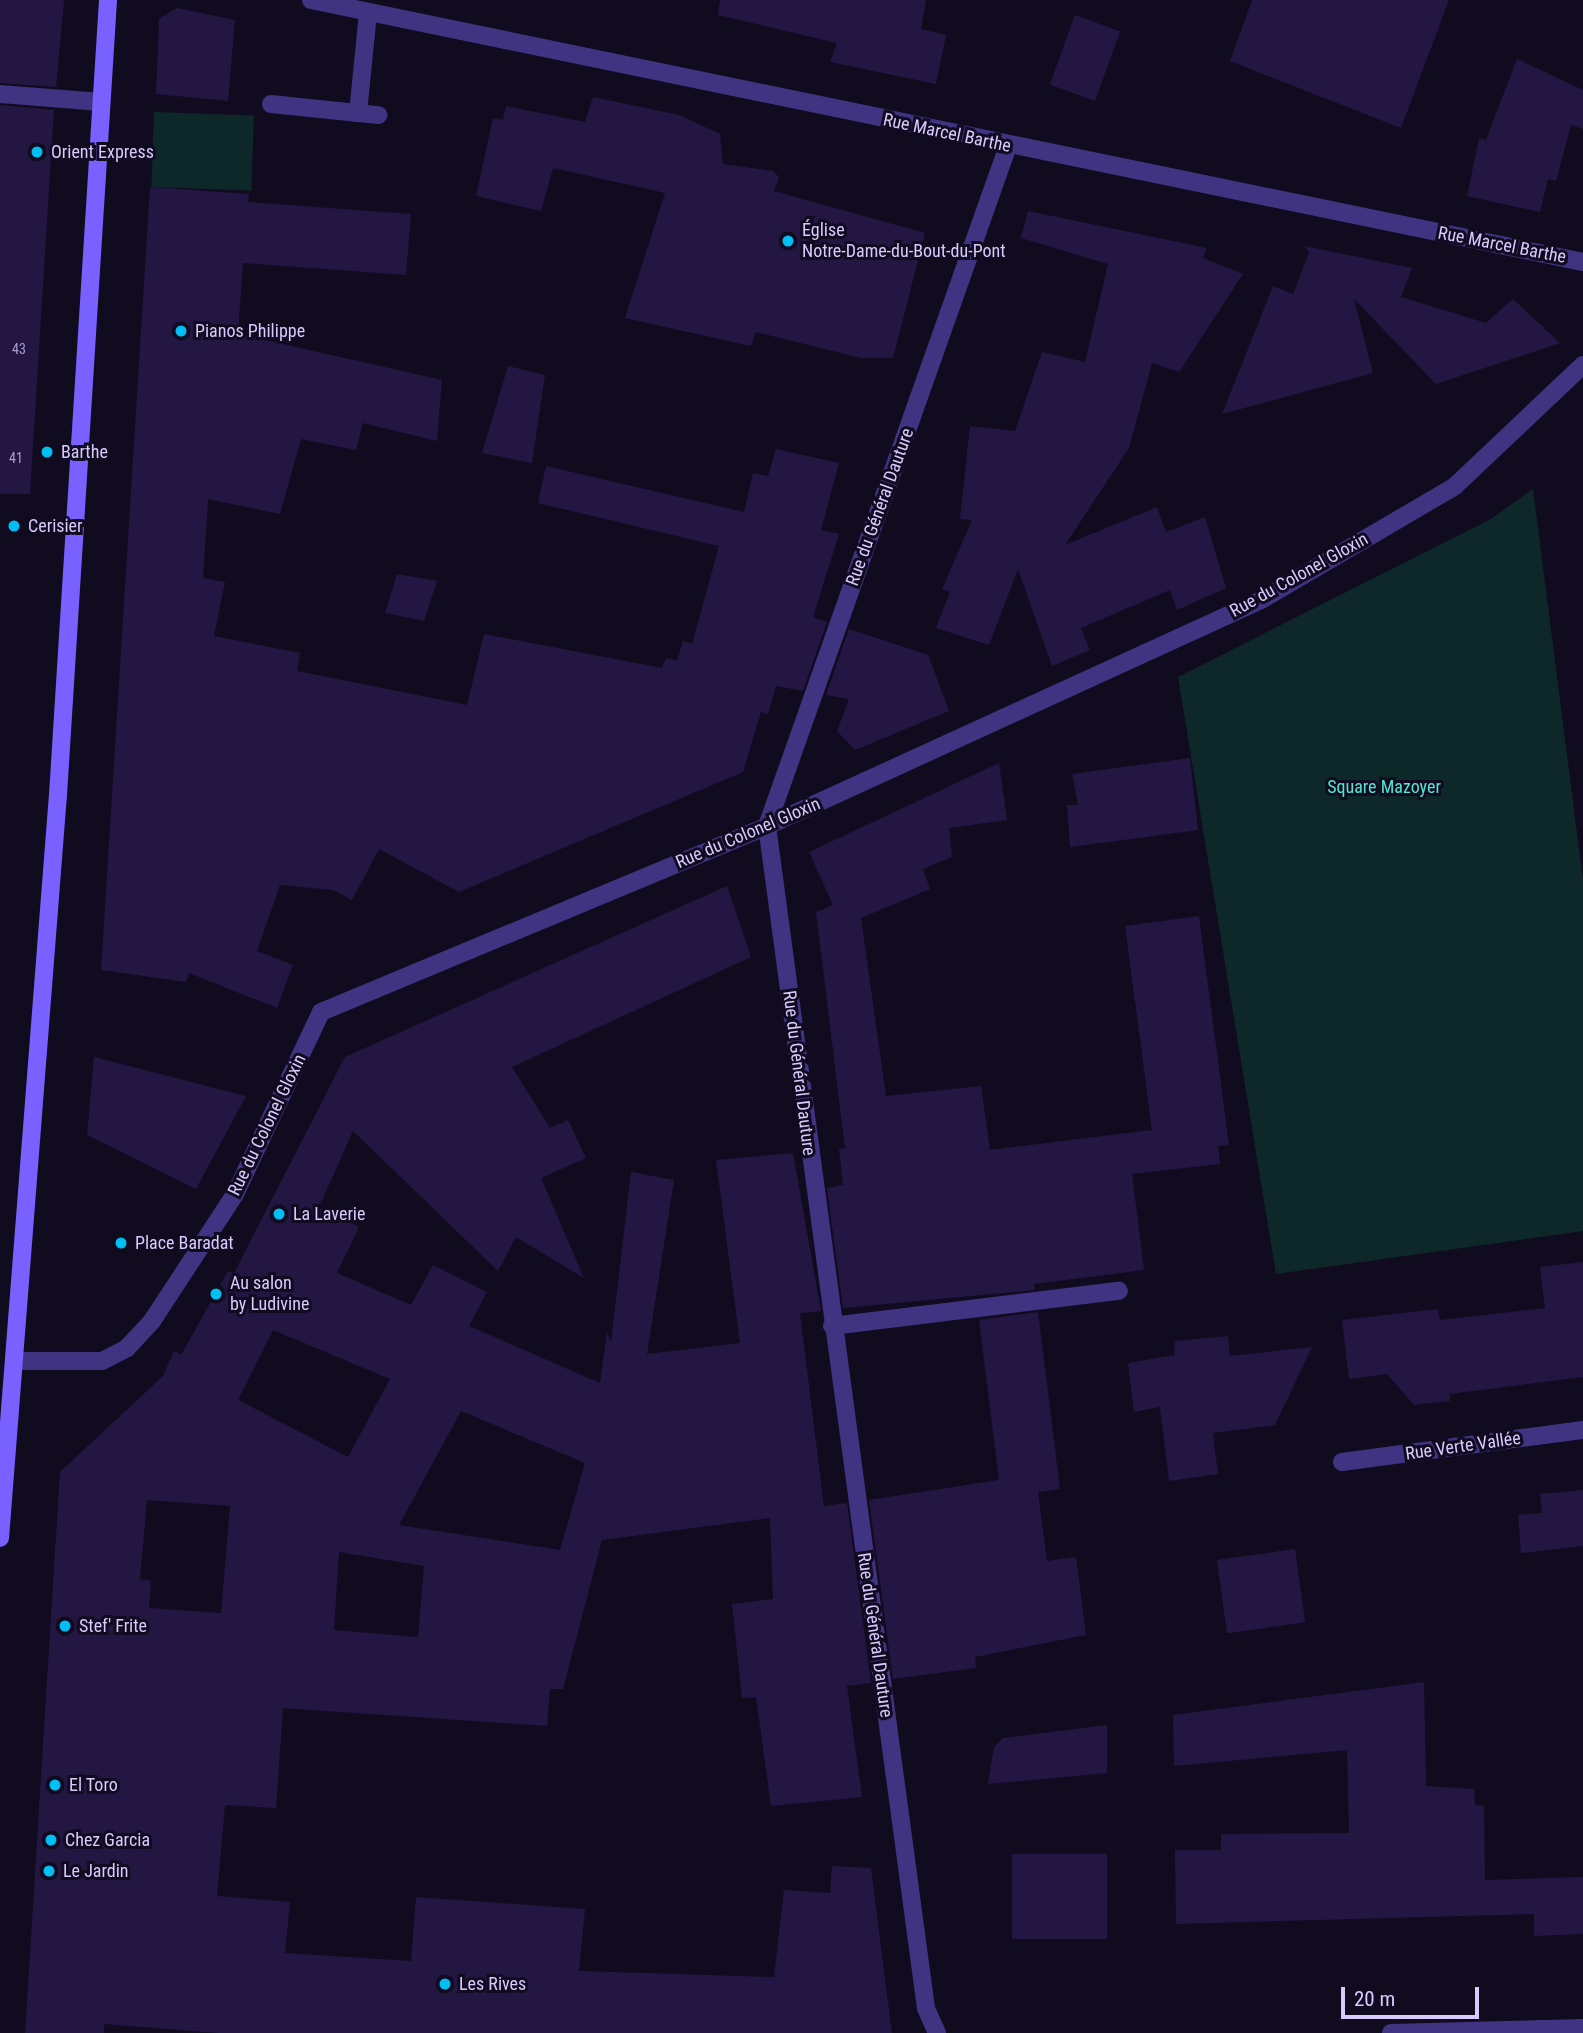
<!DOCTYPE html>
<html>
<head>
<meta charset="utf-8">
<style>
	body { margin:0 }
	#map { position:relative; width:1583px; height:2033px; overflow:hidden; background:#110b20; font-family:"Roboto Condensed",sans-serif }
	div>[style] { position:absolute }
	.green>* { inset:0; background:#0e282a; transform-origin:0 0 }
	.building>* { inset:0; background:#241642; transform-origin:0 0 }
	.service>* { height:18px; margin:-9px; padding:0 9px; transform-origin:9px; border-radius:9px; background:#403382 }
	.minor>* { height:18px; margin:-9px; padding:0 9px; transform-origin:9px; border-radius:9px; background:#403382 }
	.tertiary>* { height:18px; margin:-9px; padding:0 9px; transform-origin:9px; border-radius:9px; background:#403382 }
	.secondary>* { height:18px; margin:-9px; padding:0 9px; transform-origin:9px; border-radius:9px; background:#7861ff }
	.dots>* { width:19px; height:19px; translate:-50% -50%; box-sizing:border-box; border:4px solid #110b20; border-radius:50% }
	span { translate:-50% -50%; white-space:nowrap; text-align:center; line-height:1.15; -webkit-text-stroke:6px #110b20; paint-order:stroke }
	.number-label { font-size:14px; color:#aa9dd0 }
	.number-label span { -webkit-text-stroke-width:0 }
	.street-label { font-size:18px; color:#d7caff }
	.poi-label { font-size:18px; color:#d7caff }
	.left { translate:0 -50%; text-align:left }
	.park-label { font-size:18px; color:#50e6d2 }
	.scale { position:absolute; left:1341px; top:1987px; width:138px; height:32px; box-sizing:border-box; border:4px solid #d7caff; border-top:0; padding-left:9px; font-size:21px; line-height:24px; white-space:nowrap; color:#d7caff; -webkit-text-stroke:5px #110b20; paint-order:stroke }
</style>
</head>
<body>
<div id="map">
	<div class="green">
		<i style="left:154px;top:112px;width:100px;height:75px;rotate:2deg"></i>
		<i style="clip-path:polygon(1533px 489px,1583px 880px,1583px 1231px,1276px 1274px,1178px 677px,1491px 519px)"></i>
	</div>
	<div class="building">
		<i style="clip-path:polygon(0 0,64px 0,56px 87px,0 83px)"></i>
		<i style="clip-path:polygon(720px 0,926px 0,921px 29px,946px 35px,936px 84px,830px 62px,837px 43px,718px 15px)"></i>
		<i style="clip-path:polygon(1252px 0,1449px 0,1401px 128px,1230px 61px)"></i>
		<i style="clip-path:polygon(177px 8px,235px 20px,228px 101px,156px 94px,159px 19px)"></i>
		<i style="left:1075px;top:15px;width:48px;height:74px;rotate:20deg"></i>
		<i style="clip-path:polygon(1517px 59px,1583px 90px,1583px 129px,1571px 125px,1556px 181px,1548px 179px,1540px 212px,1467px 196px,1479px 138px,1486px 140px)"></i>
		<i style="clip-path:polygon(593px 97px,679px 115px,720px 134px,723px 164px,773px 171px,779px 177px,774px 191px,925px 233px,893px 358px,861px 358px,756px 332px,751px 346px,625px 318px,665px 193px,553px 168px,541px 211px,476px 196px,493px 118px,503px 120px,506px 106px,585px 122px)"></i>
		<i style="clip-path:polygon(0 105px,54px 110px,30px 494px,0 494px)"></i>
		<i style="clip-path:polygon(150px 187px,249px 194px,248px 202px,411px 214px,406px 275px,243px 263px,238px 334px,442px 380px,437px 441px,363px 423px,356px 450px,301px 439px,280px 514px,208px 499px,203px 578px,225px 582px,214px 636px,300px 653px,297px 671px,467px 705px,484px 634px,662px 668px,666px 658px,677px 661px,683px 641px,692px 644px,719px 546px,538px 503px,546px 466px,744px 512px,753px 473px,768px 476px,776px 449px,839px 463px,821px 530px,839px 534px,813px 617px,827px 622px,803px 691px,776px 686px,768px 714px,761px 712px,743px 772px,459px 892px,379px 849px,352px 900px,333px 890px,280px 885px,257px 951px,293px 965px,277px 1008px,189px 973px,186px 982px,101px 970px)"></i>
		<i style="clip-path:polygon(1028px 211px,1207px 248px,1203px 258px,1243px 274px,1179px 372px,1152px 363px,1129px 448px,1065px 545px,1157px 507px,1166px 532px,1205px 517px,1226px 588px,1177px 610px,1170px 590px,1081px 628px,1090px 650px,1052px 666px,1018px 569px,989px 645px,936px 628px,950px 592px,942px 589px,972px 520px,960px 519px,970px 426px,1015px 431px,1042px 352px,1085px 362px,1108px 264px,1021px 238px)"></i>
		<i style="clip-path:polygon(1304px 246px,1412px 268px,1401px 297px,1486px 323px,1513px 299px,1560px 343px,1436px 384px,1354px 299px,1373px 373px,1222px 414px,1273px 286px,1293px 294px,1309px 252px)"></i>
		<i style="clip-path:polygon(508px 366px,545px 375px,532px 463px,482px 453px)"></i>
		<i style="clip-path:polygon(397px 574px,437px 581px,424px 621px,385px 613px)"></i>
		<i style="clip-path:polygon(849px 629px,928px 655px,949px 711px,855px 750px,837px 731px,849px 699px,826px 695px)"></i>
		<i style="clip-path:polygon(1190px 758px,1198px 830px,1070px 847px,1067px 805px,1078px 805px,1072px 774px)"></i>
		<i style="clip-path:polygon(999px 763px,1007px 820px,949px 828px,952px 857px,923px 869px,930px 889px,861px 918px,886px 1096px,981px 1086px,990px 1150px,1152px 1130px,1125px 926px,1199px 916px,1229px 1145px,1218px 1146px,1220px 1164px,1132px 1174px,1144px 1270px,1034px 1284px,1035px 1290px,843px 1308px,827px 1188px,843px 1185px,839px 1149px,845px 1148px,816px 912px,833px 905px,809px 852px)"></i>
		<i style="clip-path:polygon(evenodd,727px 886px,751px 957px,512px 1067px,550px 1128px,568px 1120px,586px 1158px,541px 1178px,584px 1278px,516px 1237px,498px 1271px,353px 1131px,319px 1207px,359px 1227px,337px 1273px,411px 1305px,433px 1265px,487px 1292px,469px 1326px,600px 1383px,607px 1332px,611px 1342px,631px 1172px,674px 1180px,647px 1354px,740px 1343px,716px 1160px,793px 1153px,821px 1311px,800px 1313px,824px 1506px,847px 1503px,871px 1683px,847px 1686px,862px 1797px,771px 1806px,756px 1697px,742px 1698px,732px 1604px,773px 1599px,770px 1518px,602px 1540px,563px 1689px,550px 1689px,547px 1726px,283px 1708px,276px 1808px,225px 1805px,217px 1896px,290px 1902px,285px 1953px,411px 1961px,416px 1897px,585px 1909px,579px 1971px,774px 1977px,784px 1890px,830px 1893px,832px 1866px,871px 1868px,892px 2033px,219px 2033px,104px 2024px,104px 2033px,25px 2033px,60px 1472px,163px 1376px,174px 1351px,181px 1355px,228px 1271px,234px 1273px,345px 1057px,727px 886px,273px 1330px,390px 1379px,348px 1457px,238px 1400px,273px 1330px,727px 886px,461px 1411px,585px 1463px,560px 1550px,399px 1525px,461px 1411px,727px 886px,147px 1500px,230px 1506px,221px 1613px,149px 1608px,151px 1581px,140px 1579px,147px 1500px,727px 886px,339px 1552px,424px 1566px,418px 1637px,334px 1630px,339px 1552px)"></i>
		<i style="clip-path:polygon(94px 1057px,246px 1096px,196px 1189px,87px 1135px)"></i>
		<i style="clip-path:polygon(1583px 1262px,1583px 1377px,1450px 1394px,1450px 1401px,1414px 1405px,1387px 1374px,1349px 1379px,1342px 1320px,1438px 1309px,1440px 1320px,1545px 1308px,1540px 1267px)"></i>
		<i style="clip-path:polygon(1038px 1312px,1060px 1489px,1038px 1492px,1047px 1561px,1076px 1557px,1086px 1635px,975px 1657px,976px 1668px,893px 1679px,869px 1500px,999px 1480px,979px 1320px)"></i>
		<i style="clip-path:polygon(1228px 1336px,1230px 1356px,1312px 1347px,1275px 1425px,1213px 1433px,1218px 1474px,1169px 1481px,1160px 1407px,1134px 1412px,1128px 1363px,1175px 1355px,1174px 1341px)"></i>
		<i style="clip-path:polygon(1583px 1490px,1583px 1546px,1521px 1553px,1518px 1515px,1542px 1513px,1540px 1494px)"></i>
		<i style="left:1295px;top:1549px;width:74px;height:79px;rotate:82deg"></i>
		<i style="clip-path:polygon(1424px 1682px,1426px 1786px,1474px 1789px,1475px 1805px,1484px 1806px,1485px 1880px,1583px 1877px,1583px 1934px,1534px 1936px,1534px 1914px,1176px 1924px,1175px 1850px,1221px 1850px,1221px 1834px,1349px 1833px,1347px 1750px,1174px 1766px,1173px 1715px)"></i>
		<i style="clip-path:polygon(1107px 1725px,1107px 1773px,988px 1784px,994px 1747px,1003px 1738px)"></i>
		<i style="left:1107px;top:1854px;width:85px;height:95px;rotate:90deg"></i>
	</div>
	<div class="service">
		<i style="left:271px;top:104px;width:108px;rotate:5.9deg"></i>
		<i style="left:358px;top:113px;width:100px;rotate:-84.3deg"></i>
		<i style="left:832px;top:1326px;width:289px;rotate:-7deg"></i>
	</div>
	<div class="minor">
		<i style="left:311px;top:0;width:1299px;rotate:11.64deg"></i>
		<i style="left:17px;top:1361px;width:85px"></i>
		<i style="left:102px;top:1361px;width:28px;rotate:-27deg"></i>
		<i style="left:127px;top:1348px;width:37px;rotate:-47deg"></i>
		<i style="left:152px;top:1321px;width:152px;rotate:-56.8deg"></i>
		<i style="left:235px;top:1194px;width:201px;rotate:-64.7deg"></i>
		<i style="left:321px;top:1012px;width:483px;rotate:-22.6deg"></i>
		<i style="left:767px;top:826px;width:543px;rotate:-24.58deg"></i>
		<i style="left:1261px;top:600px;width:225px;rotate:-30.4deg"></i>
		<i style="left:1455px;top:486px;width:176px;rotate:-43.4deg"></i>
		<i style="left:1342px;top:1462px;width:243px;rotate:-7.6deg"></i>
		<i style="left:937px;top:2033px;width:27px;rotate:-114deg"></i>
		<i style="left:926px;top:2008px;width:1193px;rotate:-97.66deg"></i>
		<i style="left:767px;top:826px;width:721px;rotate:-70.49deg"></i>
		<i style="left:1391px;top:2033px;width:192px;rotate:-1.5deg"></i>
	</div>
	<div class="tertiary">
		<i style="left:0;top:94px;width:101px;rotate:4.5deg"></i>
	</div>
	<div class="secondary">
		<i style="left:0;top:1538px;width:745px;rotate:-85.54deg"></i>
		<i style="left:58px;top:795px;width:797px;rotate:-86.4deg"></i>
	</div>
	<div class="dots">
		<i style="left:37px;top:152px;background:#00bff5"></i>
		<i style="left:788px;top:241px;background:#00bff5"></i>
		<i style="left:181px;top:331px;background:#00bff5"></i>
		<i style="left:47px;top:452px;background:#00bff5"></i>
		<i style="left:14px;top:526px;background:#00bff5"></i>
		<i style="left:279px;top:1214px;background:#00bff5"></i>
		<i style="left:121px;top:1243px;background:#00bff5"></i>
		<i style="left:216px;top:1294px;background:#00bff5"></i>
		<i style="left:65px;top:1626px;background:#00bff5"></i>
		<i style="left:55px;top:1785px;background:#00bff5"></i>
		<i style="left:51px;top:1840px;background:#00bff5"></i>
		<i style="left:49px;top:1871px;background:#00bff5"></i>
		<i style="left:445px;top:1984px;background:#00bff5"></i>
	</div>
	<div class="number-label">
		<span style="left:19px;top:349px">43</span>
		<span style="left:16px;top:458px">41</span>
	</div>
	<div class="street-label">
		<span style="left:947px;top:133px;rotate:12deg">Rue Marcel Barthe</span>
		<span style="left:1502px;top:245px;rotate:11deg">Rue Marcel Barthe</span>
		<span style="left:880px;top:507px;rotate:-70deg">Rue du Général Dauture</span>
		<span style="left:1299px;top:575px;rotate:-29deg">Rue du Colonel Gloxin</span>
		<span style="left:748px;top:833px;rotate:-23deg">Rue du Colonel Gloxin</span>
		<span style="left:799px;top:1073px;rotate:83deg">Rue du Général Dauture</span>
		<span style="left:267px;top:1125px;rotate:-64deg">Rue du Colonel Gloxin</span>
		<span style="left:1463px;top:1446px;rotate:-8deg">Rue Verte Vallée</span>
		<span style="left:875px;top:1635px;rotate:82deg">Rue du Général Dauture</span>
	</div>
	<div class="poi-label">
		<span class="left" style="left:51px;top:152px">Orient Express</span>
		<span class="left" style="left:802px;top:241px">Église<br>Notre-Dame-du-Bout-du-Pont</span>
		<span class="left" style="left:195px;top:331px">Pianos Philippe</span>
		<span class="left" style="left:61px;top:452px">Barthe</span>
		<span class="left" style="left:28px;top:526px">Cerisier</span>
		<span class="left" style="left:293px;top:1214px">La Laverie</span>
		<span class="left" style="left:135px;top:1243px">Place Baradat</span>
		<span class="left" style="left:230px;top:1294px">Au salon<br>by Ludivine</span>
		<span class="left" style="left:79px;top:1626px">Stef' Frite</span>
		<span class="left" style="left:69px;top:1785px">El Toro</span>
		<span class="left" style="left:65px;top:1840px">Chez Garcia</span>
		<span class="left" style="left:63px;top:1871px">Le Jardin</span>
		<span class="left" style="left:459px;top:1984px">Les Rives</span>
	</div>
	<div class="park-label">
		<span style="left:1384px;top:787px">Square Mazoyer</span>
	</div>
	<div class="scale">20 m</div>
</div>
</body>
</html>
